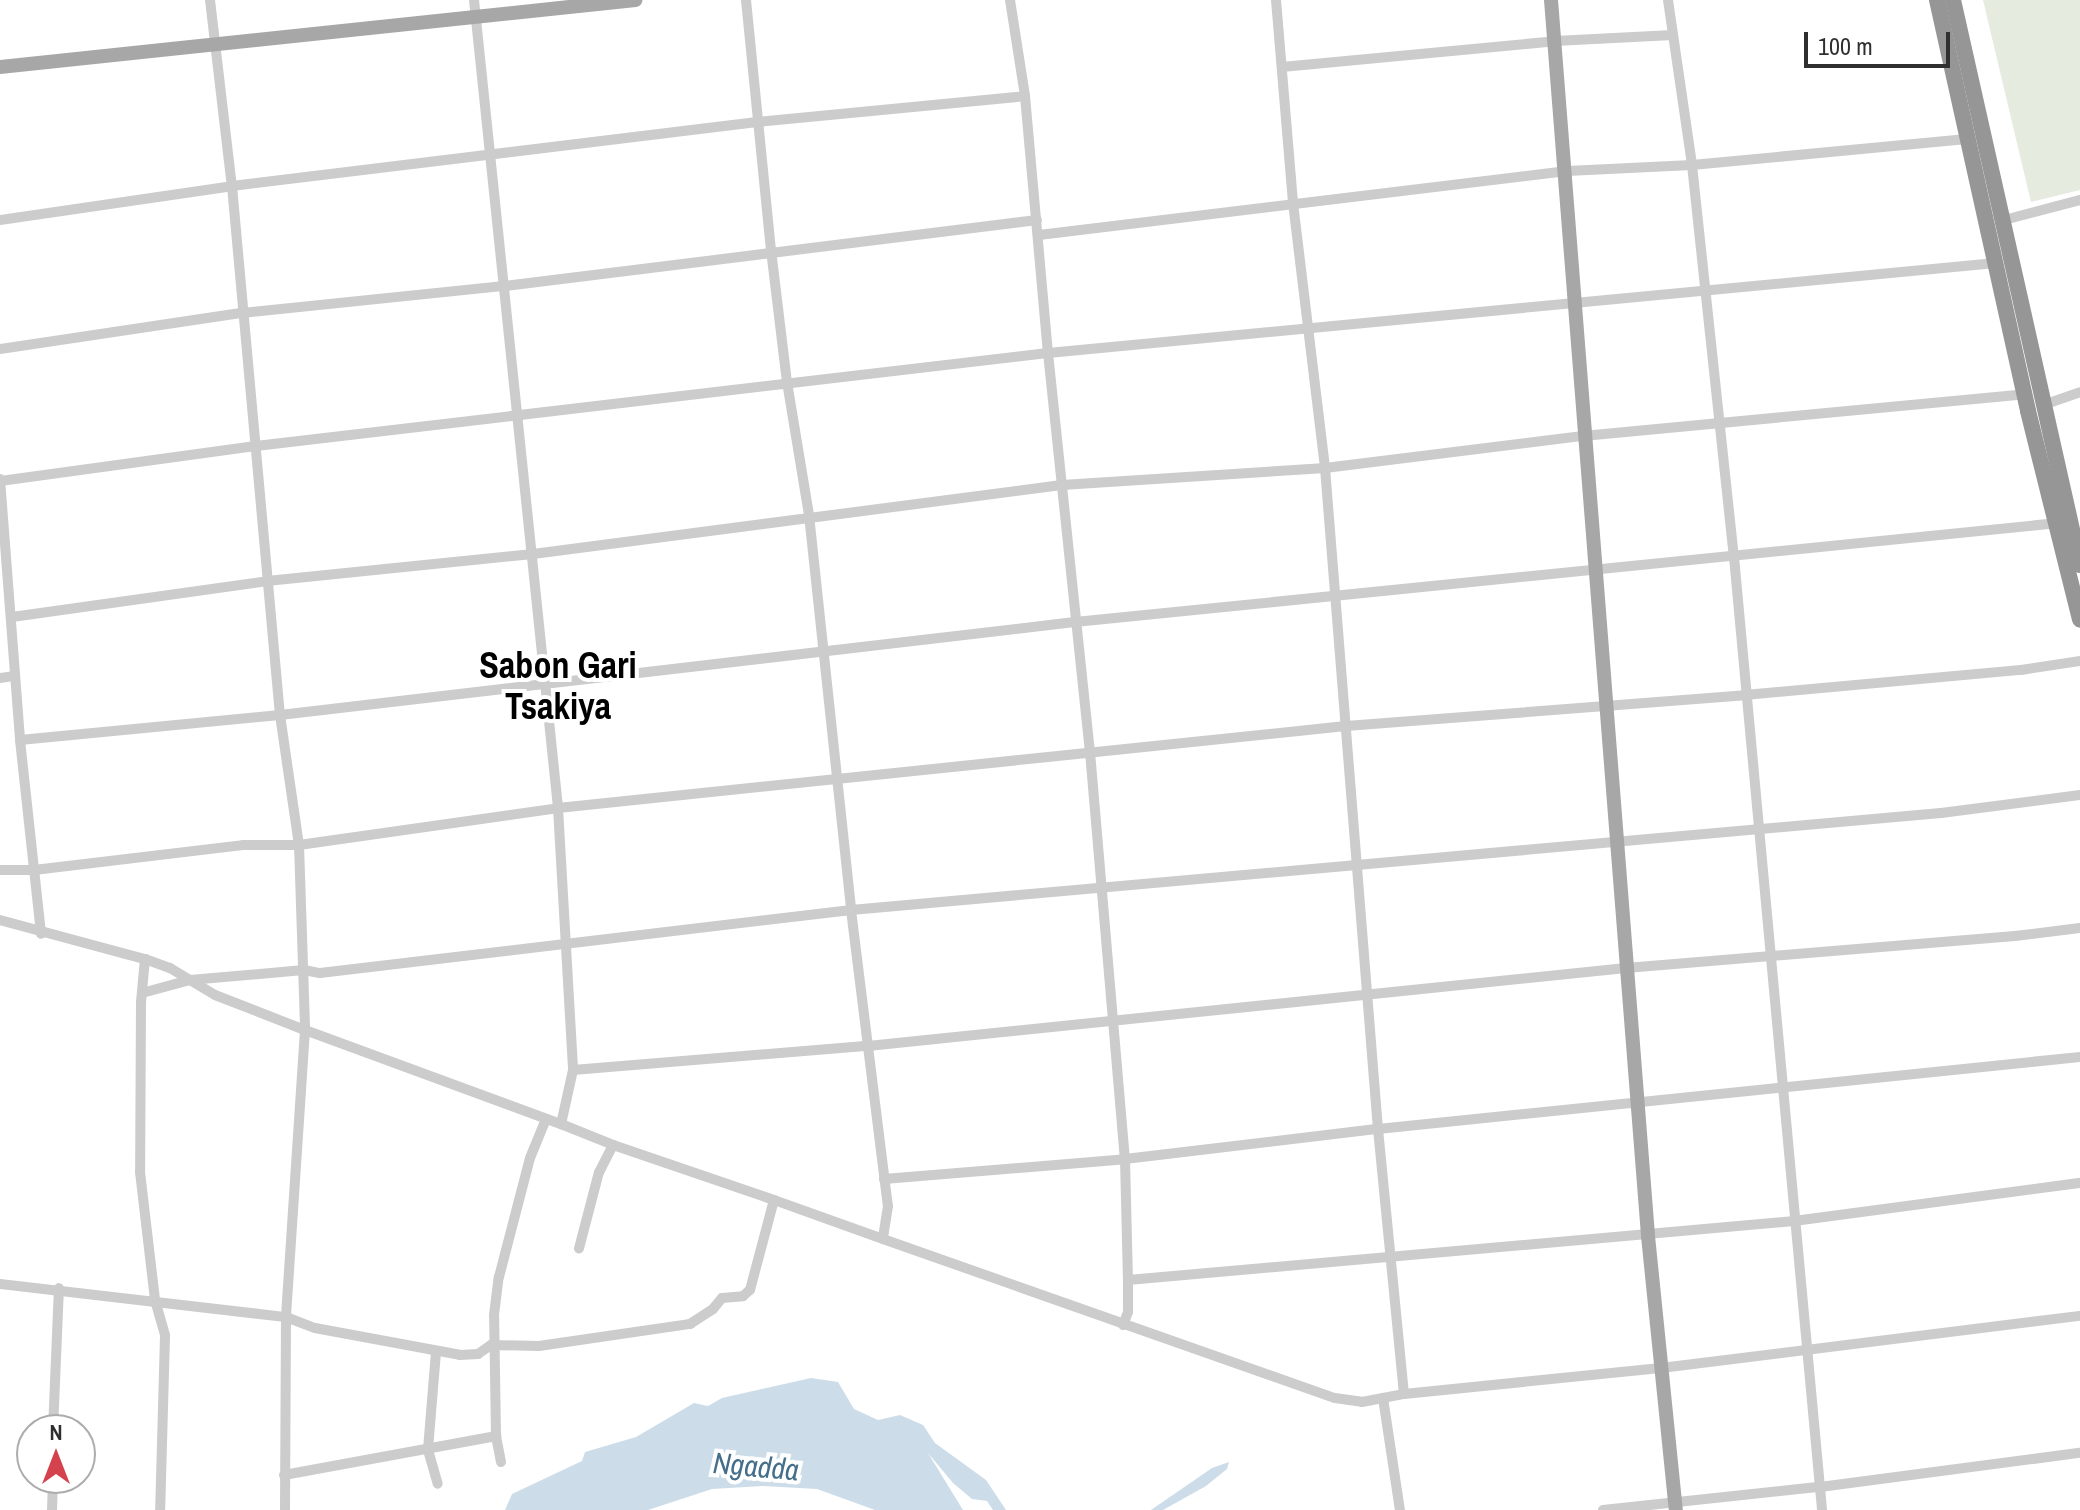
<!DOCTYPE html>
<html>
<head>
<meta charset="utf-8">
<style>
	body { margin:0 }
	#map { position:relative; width:2080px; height:1510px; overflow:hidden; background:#fff; font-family:"Archivo Narrow",sans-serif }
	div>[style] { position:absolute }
	.green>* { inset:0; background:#e5ebde }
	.water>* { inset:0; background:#ccdde9 }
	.minor>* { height:10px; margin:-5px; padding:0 5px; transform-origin:5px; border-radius:5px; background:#ccc }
	.major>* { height:14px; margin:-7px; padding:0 7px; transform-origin:7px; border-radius:7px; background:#a7a7a7 }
	.highway>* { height:16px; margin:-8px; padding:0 8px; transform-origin:8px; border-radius:8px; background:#969696 }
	span { translate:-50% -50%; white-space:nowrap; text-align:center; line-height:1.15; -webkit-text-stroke:8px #fff; paint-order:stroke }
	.water-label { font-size:30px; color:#446e89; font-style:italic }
	.district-label { font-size:36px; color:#000; font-weight:700 }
	.north { position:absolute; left:16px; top:1414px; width:80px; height:80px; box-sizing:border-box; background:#fff; border:2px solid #acacac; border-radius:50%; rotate:0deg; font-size:22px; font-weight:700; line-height:32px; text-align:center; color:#2f2f2f }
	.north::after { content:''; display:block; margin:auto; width:28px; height:36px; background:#d4424d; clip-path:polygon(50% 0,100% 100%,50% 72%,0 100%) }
	.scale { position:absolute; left:1804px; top:32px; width:146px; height:36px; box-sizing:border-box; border:4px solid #2f2f2f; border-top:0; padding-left:10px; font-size:24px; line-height:28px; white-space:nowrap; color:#2f2f2f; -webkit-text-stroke:6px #fff; paint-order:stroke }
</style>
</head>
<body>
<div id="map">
	<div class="green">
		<i style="clip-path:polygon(1983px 0,2080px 0,2080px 190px,2031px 202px)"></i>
	</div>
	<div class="water">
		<i style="clip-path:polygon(811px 1378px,838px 1382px,854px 1409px,878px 1420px,900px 1415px,923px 1425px,935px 1443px,986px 1480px,1006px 1510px,993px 1510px,987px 1501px,972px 1499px,953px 1483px,928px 1453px,963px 1510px,875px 1510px,817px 1489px,763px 1486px,712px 1489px,648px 1510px,505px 1510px,512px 1494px,582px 1461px,585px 1452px,636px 1437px,694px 1403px,708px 1406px,722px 1398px)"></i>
		<i style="clip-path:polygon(1229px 1462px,1227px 1469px,1206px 1486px,1163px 1510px,1151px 1510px,1212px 1468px)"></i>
	</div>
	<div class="minor">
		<i style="left:210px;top:0;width:187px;rotate:83.3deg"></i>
		<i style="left:232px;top:186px;width:531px;rotate:84.82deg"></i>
		<i style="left:280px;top:715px;width:131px;rotate:81.7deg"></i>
		<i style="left:299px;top:845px;width:185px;rotate:88.1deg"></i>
		<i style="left:305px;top:1030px;width:273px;rotate:20.2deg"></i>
		<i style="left:474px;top:0;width:812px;rotate:84.06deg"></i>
		<i style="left:558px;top:808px;width:262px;rotate:86.7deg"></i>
		<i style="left:573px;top:1070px;width:55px;rotate:102.5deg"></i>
		<i style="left:561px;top:1124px;width:56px;rotate:22deg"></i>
		<i style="left:613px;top:1145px;width:30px;rotate:117deg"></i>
		<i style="left:599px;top:1172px;width:79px;rotate:104.7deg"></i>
		<i style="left:746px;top:0;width:251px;rotate:84.3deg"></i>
		<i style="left:771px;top:250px;width:133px;rotate:83.1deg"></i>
		<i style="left:787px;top:382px;width:135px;rotate:80.6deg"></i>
		<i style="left:809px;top:515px;width:397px;rotate:83.9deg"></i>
		<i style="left:851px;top:910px;width:298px;rotate:82.9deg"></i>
		<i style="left:888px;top:1206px;width:33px;rotate:99deg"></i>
		<i style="left:883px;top:1239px;width:116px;rotate:-160.3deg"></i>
		<i style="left:1010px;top:0;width:97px;rotate:81.1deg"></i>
		<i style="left:1025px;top:96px;width:258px;rotate:84.9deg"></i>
		<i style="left:1048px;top:353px;width:401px;rotate:84deg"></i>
		<i style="left:1090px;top:752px;width:409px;rotate:85.1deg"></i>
		<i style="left:1125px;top:1159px;width:121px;rotate:88.6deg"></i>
		<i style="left:1128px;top:1280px;width:32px;rotate:90deg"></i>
		<i style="left:1128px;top:1312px;width:14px;rotate:111deg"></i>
		<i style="left:1276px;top:0;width:204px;rotate:85.2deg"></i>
		<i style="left:1293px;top:203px;width:267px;rotate:83.1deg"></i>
		<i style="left:1325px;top:468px;width:663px;rotate:85.42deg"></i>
		<i style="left:1378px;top:1129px;width:266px;rotate:84.4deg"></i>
		<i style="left:1668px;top:0;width:167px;rotate:81.7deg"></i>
		<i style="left:1692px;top:165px;width:394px;rotate:83.9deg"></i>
		<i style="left:1734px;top:557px;width:957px;rotate:84.72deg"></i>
		<i style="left:1282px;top:67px;width:274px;rotate:-5.4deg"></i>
		<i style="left:1555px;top:41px;width:118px;rotate:-2.9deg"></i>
		<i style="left:0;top:220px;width:234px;rotate:-8.3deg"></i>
		<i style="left:232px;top:186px;width:529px;rotate:-6.95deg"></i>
		<i style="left:757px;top:122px;width:269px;rotate:-5.5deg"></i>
		<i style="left:2004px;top:220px;width:79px;rotate:-14.7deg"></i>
		<i style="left:1039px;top:235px;width:532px;rotate:-6.91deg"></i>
		<i style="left:1567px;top:171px;width:125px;rotate:-2.7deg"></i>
		<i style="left:1692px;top:165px;width:276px;rotate:-5.4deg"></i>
		<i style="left:0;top:349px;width:245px;rotate:-8.5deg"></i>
		<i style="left:242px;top:313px;width:264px;rotate:-5.9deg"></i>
		<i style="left:505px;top:286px;width:536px;rotate:-7.07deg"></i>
		<i style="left:2046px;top:404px;width:36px;rotate:-19deg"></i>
		<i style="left:0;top:479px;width:262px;rotate:85.6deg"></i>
		<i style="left:20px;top:740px;width:195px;rotate:83.8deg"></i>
		<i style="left:0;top:481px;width:258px;rotate:-7.8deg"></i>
		<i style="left:256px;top:446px;width:797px;rotate:-6.7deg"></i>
		<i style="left:1048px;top:353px;width:952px;rotate:-5.42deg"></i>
		<i style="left:12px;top:617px;width:258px;rotate:-8deg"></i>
		<i style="left:267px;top:581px;width:267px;rotate:-5.8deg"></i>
		<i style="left:533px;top:554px;width:533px;rotate:-7.43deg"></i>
		<i style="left:1062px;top:485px;width:264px;rotate:-3.7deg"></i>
		<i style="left:1325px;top:468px;width:260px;rotate:-7.1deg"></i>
		<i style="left:1583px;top:436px;width:444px;rotate:-5.4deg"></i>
		<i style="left:0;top:678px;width:15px;rotate:-8deg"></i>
		<i style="left:20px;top:740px;width:261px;rotate:-5.5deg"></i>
		<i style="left:280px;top:715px;width:800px;rotate:-6.67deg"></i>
		<i style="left:1075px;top:622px;width:988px;rotate:-5.75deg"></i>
		<i style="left:0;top:870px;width:34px"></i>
		<i style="left:34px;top:870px;width:210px;rotate:-6.8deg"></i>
		<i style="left:243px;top:845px;width:56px"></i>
		<i style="left:299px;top:845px;width:262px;rotate:-8.1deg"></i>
		<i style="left:558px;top:808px;width:792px;rotate:-5.94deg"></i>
		<i style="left:1346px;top:726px;width:400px;rotate:-4.4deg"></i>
		<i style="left:1745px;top:695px;width:277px;rotate:-5.2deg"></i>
		<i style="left:2021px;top:670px;width:60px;rotate:-8.7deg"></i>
		<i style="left:0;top:920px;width:150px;rotate:15.1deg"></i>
		<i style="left:145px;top:959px;width:43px;rotate:95.3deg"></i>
		<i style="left:141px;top:1002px;width:170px;rotate:90.3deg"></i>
		<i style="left:140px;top:1172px;width:129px;rotate:83.3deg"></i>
		<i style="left:155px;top:1300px;width:37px;rotate:74deg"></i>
		<i style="left:165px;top:1336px;width:174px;rotate:91.6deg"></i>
		<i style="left:145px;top:959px;width:27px;rotate:20deg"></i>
		<i style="left:170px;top:968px;width:52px;rotate:31deg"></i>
		<i style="left:215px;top:995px;width:97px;rotate:21.3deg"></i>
		<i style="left:305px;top:1030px;width:288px;rotate:93.8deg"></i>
		<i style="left:286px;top:1317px;width:193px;rotate:90.3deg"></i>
		<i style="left:142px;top:993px;width:50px;rotate:-15.2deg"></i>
		<i style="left:190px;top:980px;width:114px;rotate:-5deg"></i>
		<i style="left:304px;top:970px;width:16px;rotate:11deg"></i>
		<i style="left:320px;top:973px;width:535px;rotate:-6.77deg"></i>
		<i style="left:851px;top:910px;width:1094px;rotate:-5.09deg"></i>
		<i style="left:1941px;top:813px;width:140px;rotate:-7.4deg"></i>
		<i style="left:573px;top:1070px;width:296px;rotate:-4.7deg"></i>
		<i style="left:868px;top:1046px;width:762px;rotate:-5.88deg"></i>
		<i style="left:1626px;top:968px;width:390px;rotate:-4.7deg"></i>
		<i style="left:2015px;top:936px;width:65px;rotate:-7deg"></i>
		<i style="left:884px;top:1179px;width:242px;rotate:-4.7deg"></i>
		<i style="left:1125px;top:1159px;width:255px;rotate:-6.8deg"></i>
		<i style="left:1378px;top:1129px;width:706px;rotate:-5.86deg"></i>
		<i style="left:883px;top:1239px;width:479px;rotate:19.4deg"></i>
		<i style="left:1335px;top:1398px;width:27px;rotate:8deg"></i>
		<i style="left:1362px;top:1402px;width:43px;rotate:-10.8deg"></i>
		<i style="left:1404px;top:1394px;width:258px;rotate:-5.8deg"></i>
		<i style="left:1661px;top:1368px;width:422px;rotate:-7.1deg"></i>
		<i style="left:1128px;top:1280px;width:669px;rotate:-5.06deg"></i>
		<i style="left:1794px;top:1221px;width:289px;rotate:-7.6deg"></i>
		<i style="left:0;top:1284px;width:288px;rotate:6.6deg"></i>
		<i style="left:286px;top:1317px;width:31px;rotate:21deg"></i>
		<i style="left:315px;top:1328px;width:147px;rotate:10.5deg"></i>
		<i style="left:460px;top:1355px;width:18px;rotate:-3deg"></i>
		<i style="left:478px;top:1354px;width:16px;rotate:-35deg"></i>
		<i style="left:491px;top:1345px;width:48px;rotate:1.2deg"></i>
		<i style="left:539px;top:1346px;width:153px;rotate:-8.3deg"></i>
		<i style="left:690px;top:1324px;width:27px;rotate:-33deg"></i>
		<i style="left:713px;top:1309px;width:14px;rotate:-51deg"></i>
		<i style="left:722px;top:1298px;width:21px;rotate:-5deg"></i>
		<i style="left:743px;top:1296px;width:9px;rotate:-41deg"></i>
		<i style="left:750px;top:1290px;width:93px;rotate:-75.1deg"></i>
		<i style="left:774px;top:1200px;width:170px;rotate:-161.1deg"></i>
		<i style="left:436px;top:1352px;width:98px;rotate:94.7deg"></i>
		<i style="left:428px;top:1450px;width:35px;rotate:74deg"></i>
		<i style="left:1383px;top:1398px;width:113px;rotate:81.4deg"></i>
		<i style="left:53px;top:1430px;width:142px;rotate:-87.6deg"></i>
		<i style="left:501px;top:1462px;width:26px;rotate:-101deg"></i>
		<i style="left:496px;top:1436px;width:121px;rotate:-90.9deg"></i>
		<i style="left:494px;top:1315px;width:38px;rotate:-83deg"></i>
		<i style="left:499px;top:1277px;width:123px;rotate:-75.4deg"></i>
		<i style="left:530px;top:1158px;width:42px;rotate:-67.7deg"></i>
		<i style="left:284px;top:1475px;width:216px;rotate:-10.4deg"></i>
		<i style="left:52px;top:1510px;width:32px;rotate:-88deg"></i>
		<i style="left:1603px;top:1510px;width:218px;rotate:-6.1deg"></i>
		<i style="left:1820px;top:1487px;width:262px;rotate:-7.5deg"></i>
	</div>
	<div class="major">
		<i style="left:1551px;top:0;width:1240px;rotate:85.51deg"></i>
		<i style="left:1648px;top:1236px;width:275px;rotate:84.2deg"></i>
		<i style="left:0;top:67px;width:639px;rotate:-6.02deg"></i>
	</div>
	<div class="highway">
		<i style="left:1937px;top:0;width:421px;rotate:77.5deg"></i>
		<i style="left:2028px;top:411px;width:215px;rotate:76deg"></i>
		<i style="left:1953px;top:0;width:579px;rotate:77.33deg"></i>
	</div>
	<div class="water-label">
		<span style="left:756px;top:1466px;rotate:5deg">Ngadda</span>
	</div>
	<div class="district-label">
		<span style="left:558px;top:686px">Sabon Gari<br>Tsakiya</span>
	</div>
	<div class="north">N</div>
	<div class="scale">100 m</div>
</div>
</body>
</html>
